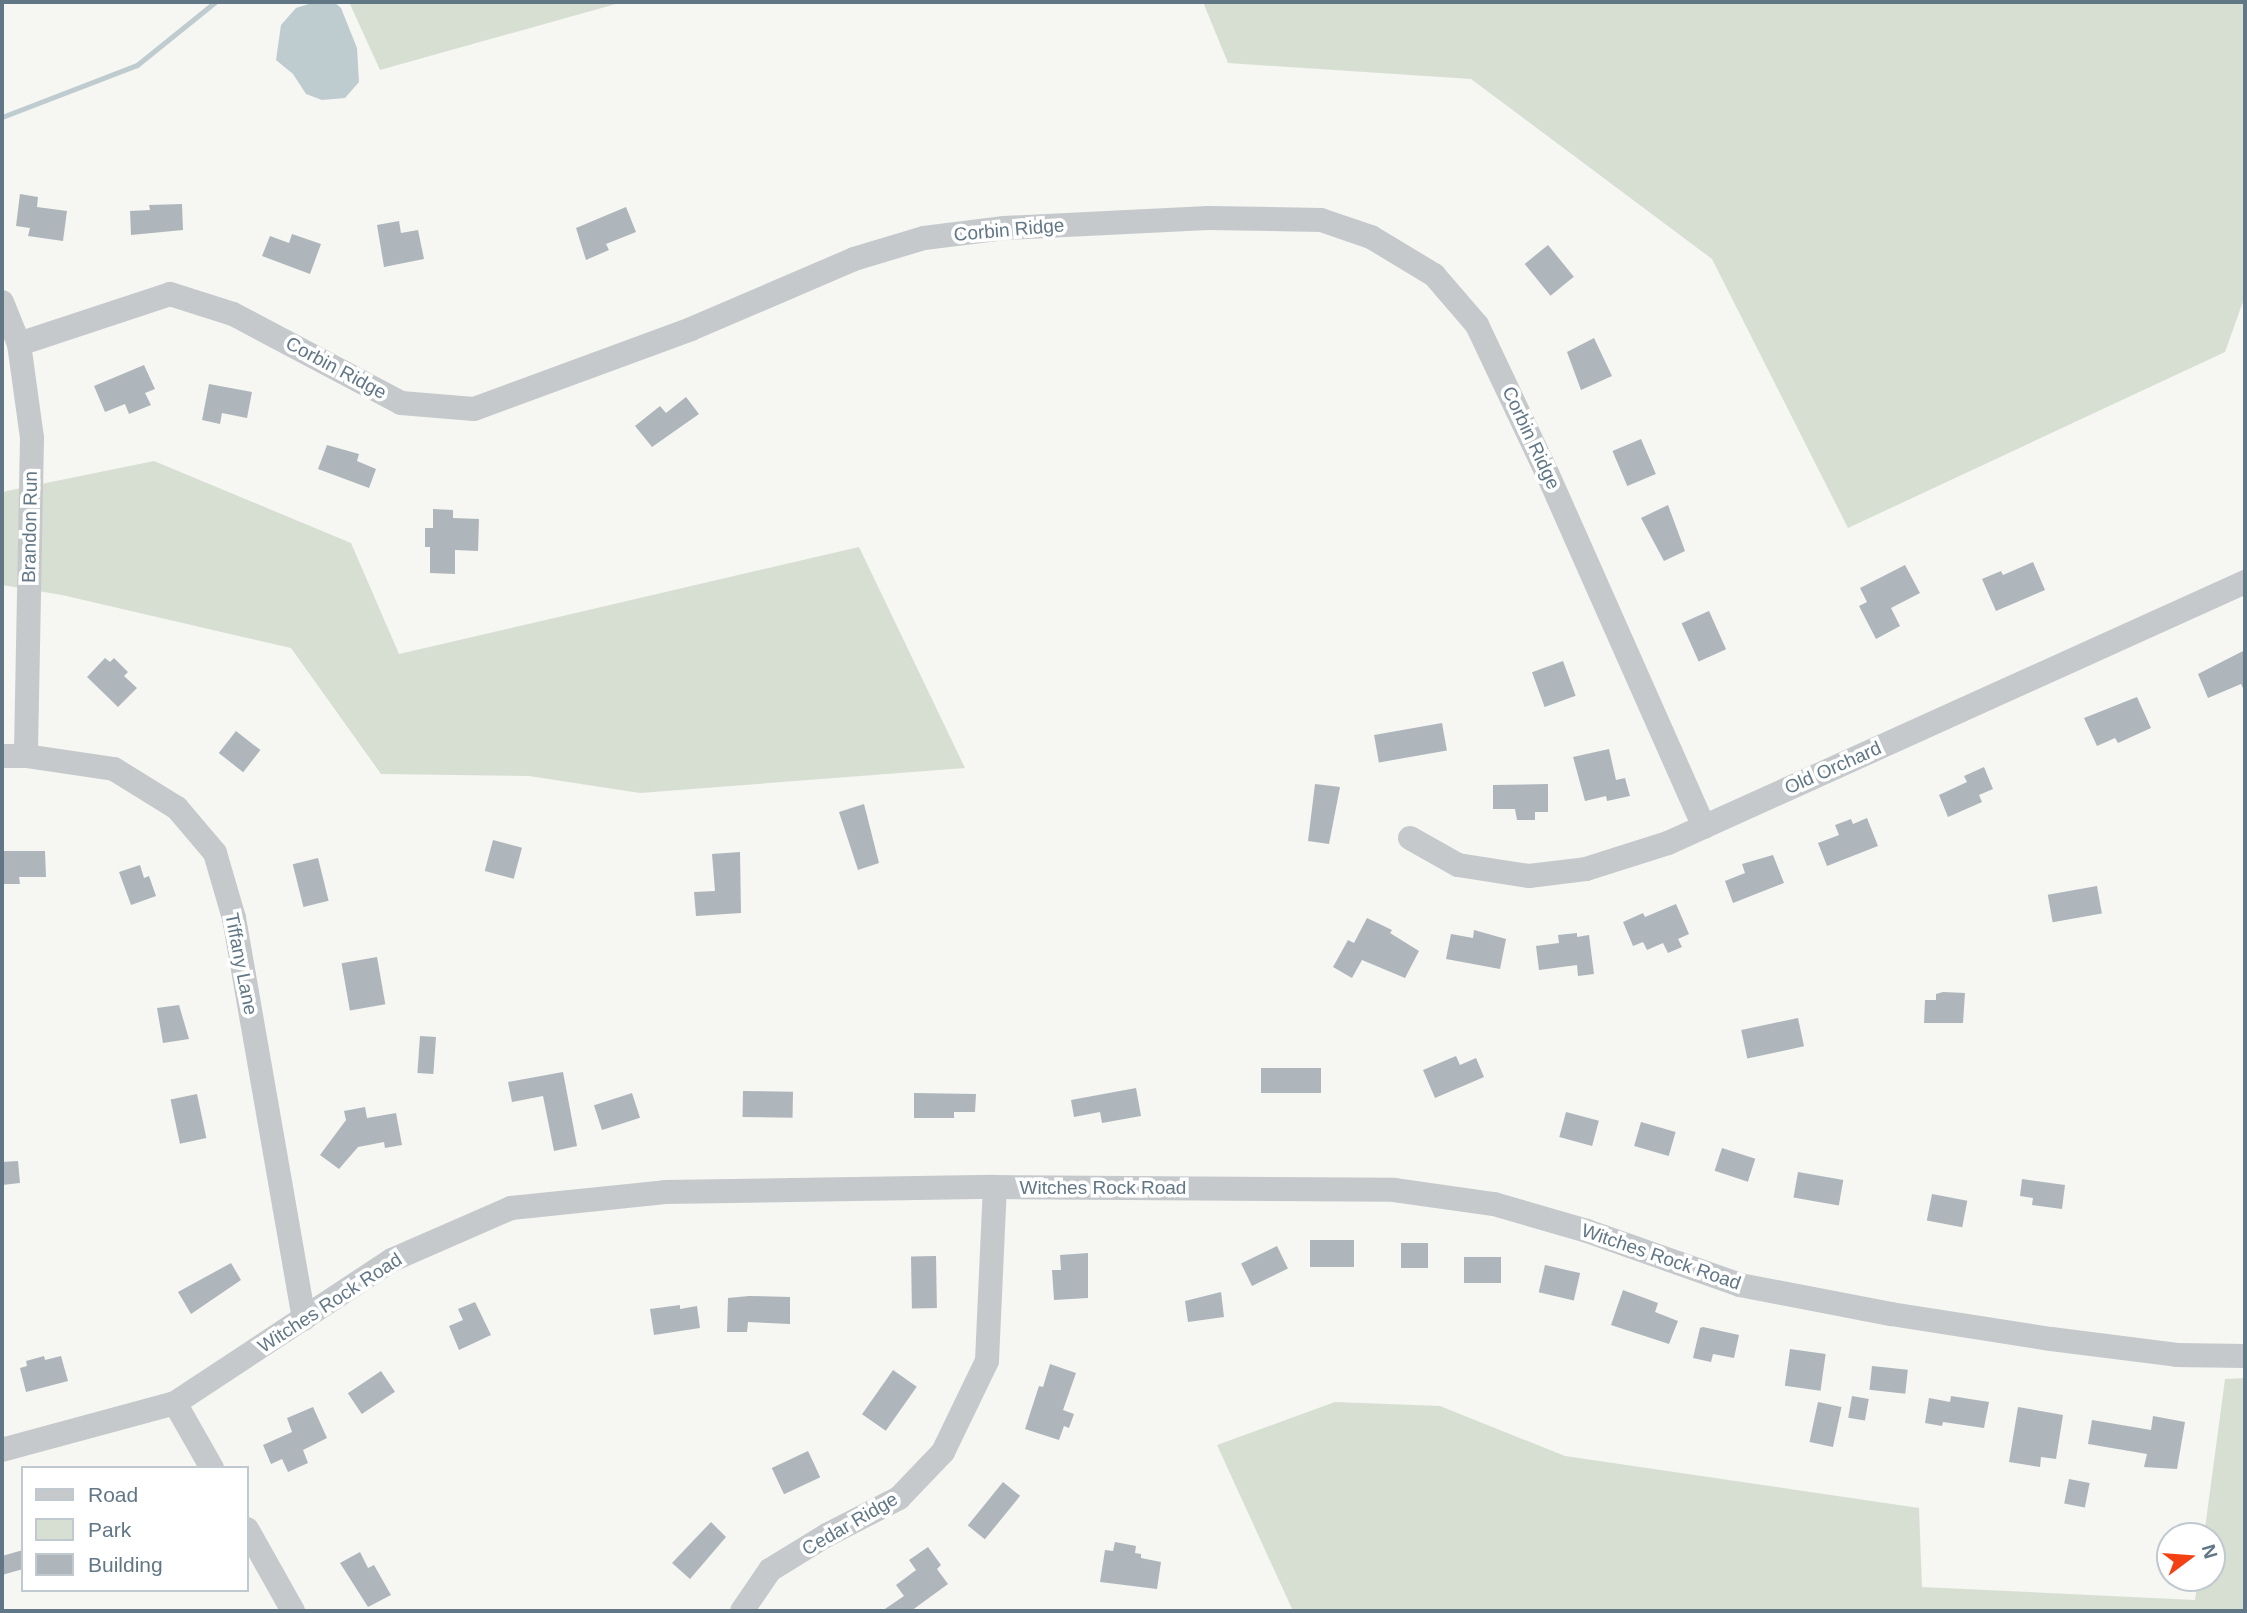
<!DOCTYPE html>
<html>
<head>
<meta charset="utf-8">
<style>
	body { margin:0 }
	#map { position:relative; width:2247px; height:1613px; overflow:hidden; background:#f6f6f2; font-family:Arial,sans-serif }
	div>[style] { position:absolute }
	.green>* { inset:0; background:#d7dfd3 }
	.water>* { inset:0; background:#becbcf }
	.stream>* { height:5px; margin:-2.5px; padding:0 2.5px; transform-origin:2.5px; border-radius:2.5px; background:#becbcf }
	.building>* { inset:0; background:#aeb6bc; transform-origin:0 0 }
	.minor>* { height:24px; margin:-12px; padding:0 12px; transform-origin:12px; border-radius:12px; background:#c5c9cc }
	span { translate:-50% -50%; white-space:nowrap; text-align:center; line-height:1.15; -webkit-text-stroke:7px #fff; paint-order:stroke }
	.street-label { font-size:19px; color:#627786 }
	.frame { position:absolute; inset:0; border:4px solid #627786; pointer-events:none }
	.legend { position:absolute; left:21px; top:1466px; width:228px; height:126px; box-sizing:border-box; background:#fff; border:2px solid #c0c9cf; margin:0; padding:9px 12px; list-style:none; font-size:21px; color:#627786 }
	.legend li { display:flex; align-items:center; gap:14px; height:35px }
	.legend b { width:35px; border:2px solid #c0c9cf }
	.north { position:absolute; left:2156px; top:1522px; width:70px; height:70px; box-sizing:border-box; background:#fff; border:2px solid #c0c9cf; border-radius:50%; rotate:74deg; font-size:19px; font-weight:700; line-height:28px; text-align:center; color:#627786 }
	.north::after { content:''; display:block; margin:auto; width:24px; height:32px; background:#f44114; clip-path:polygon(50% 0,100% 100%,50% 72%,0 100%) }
</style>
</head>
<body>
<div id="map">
	<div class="green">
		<i style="clip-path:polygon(349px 2px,623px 2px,380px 70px)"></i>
		<i style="clip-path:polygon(1203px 2px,2245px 2px,2245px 296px,2225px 352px,1848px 528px,1712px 259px,1471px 79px,1228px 63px)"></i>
		<i style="clip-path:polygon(154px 461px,351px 543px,399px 654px,859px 547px,965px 768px,640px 793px,529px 776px,381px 774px,291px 648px,62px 595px,2px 585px,2px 492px)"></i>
		<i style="clip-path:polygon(2245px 1378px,2245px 1611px,1293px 1611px,1217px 1445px,1335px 1402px,1440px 1406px,1565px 1456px,1919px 1508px,1922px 1587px,2195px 1600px,2198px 1578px,2212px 1578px,2212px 1536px,2204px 1536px,2225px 1379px)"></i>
	</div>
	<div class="water">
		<i style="clip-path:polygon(315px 2px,334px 2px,341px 8px,357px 48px,359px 82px,345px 98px,322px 100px,306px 94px,293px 74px,276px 60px,281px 25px,296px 8px)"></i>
	</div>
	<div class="stream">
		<i style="left:2px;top:117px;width:145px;rotate:-21.1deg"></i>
		<i style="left:137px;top:65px;width:100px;rotate:-38.9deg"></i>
	</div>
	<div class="building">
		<i style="clip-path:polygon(20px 194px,38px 197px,37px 207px,67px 211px,63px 241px,28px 236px,30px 228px,16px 226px)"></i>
		<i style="clip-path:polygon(182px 204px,183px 230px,131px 235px,130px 211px,150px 210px,149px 205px)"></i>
		<i style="clip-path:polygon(626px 207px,636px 232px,606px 244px,609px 250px,586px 260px,576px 228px)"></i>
		<i style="clip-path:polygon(399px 221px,401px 233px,418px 230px,424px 259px,384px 267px,377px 225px)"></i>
		<i style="clip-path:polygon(292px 234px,321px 244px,310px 274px,262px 256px,270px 236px,289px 243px)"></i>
		<i style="left:1548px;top:245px;width:41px;height:30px;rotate:51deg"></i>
		<i style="clip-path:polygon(1594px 338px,1612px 376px,1581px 390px,1567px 352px)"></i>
		<i style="clip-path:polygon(144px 365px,155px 389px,145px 393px,151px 405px,129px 414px,125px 404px,105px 412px,94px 386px)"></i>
		<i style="clip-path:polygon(209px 384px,252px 392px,247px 418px,222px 413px,220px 424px,202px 420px)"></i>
		<i style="clip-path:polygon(686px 397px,699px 414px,652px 447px,635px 426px,660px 406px,666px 413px)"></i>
		<i style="left:1641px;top:439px;width:38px;height:31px;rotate:67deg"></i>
		<i style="clip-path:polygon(327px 445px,359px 454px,357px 461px,376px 469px,369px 488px,318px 469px)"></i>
		<i style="clip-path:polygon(1668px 505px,1685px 551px,1664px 561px,1641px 518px)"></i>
		<i style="clip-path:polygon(433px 509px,453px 510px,453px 518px,479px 519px,478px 551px,455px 550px,455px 574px,430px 573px,430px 547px,425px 547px,425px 528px,433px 528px)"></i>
		<i style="clip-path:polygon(2033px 562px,2045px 590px,1996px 611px,1982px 579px,2001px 571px,2003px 575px)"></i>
		<i style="clip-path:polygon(1905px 565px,1920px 593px,1891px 608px,1900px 626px,1876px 639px,1859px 606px,1867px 602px,1860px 588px)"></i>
		<i style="left:1709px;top:611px;width:42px;height:30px;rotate:66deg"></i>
		<i style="clip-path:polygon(2245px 650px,2245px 692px,2241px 684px,2208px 698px,2198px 674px)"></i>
		<i style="clip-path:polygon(105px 658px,110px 662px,114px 658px,128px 672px,124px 676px,137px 688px,118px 707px,87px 677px)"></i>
		<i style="left:1563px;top:661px;width:37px;height:33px;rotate:70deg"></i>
		<i style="clip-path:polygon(2137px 697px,2151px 728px,2118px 743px,2115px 738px,2097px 746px,2084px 718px)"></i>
		<i style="left:1442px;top:723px;width:28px;height:69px;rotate:80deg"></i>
		<i style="left:236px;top:731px;width:31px;height:28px;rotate:38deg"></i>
		<i style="clip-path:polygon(1609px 749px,1616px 780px,1625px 778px,1630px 796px,1607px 801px,1606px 796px,1585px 801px,1573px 757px)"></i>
		<i style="clip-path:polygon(1984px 767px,1993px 789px,1979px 795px,1982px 802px,1948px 817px,1939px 795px,1967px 782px,1964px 776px)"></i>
		<i style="clip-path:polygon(1315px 784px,1340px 787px,1329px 844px,1308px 841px)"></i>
		<i style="clip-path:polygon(1548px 784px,1548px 812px,1535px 812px,1535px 820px,1517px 820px,1515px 809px,1493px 809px,1493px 785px)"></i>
		<i style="clip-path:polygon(864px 804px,879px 863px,858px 870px,839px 812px)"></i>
		<i style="clip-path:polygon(1867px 818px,1878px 846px,1827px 866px,1818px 843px,1839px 835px,1835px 825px,1851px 819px,1853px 824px)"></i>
		<i style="left:493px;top:840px;width:30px;height:32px;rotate:15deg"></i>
		<i style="clip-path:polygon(3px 851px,45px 851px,46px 877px,19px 877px,20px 884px,4px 884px)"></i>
		<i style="clip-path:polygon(740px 852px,741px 913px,696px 916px,694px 892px,715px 891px,712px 854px)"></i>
		<i style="clip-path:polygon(1773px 855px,1784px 883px,1733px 903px,1725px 881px,1745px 873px,1742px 864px)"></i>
		<i style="left:318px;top:858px;width:44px;height:26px;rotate:76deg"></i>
		<i style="clip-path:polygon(140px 865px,144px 878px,149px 876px,156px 896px,131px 905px,119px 872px)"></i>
		<i style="left:2097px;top:886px;width:28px;height:50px;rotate:80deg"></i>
		<i style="clip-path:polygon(1676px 904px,1689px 934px,1678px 939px,1682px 947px,1668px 953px,1663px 943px,1647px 950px,1643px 942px,1633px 946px,1623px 922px,1643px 913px,1645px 917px)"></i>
		<i style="clip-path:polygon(1367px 918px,1392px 930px,1390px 933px,1419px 951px,1405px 978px,1362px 960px,1352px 978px,1333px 967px,1348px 940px,1354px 943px)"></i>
		<i style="clip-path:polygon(1474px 930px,1506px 939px,1500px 969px,1446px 959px,1451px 934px,1473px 938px)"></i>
		<i style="clip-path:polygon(1577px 933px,1577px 937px,1589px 935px,1594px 974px,1578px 976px,1577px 965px,1539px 970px,1536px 946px,1559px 943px,1558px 935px)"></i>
		<i style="left:377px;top:957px;width:48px;height:36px;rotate:80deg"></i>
		<i style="clip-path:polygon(1943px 992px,1965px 993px,1963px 1023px,1924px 1023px,1925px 1000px,1936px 1000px,1936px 994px)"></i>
		<i style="clip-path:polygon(179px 1005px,189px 1039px,163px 1043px,157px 1008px)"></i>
		<i style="left:1798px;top:1018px;width:29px;height:58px;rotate:78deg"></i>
		<i style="left:420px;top:1036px;width:16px;height:37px;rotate:4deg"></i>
		<i style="clip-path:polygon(1456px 1056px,1460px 1065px,1476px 1058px,1484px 1077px,1435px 1098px,1423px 1070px)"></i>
		<i style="left:1261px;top:1068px;width:60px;height:25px"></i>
		<i style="clip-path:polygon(563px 1072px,577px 1146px,554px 1151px,543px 1096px,512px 1102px,508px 1082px)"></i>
		<i style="clip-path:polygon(1136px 1088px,1141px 1116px,1102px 1123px,1100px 1112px,1074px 1117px,1071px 1100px)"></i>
		<i style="left:743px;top:1091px;width:50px;height:26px;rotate:1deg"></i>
		<i style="left:632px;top:1093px;width:26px;height:40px;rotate:72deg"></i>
		<i style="clip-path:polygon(914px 1093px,976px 1094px,975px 1112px,954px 1112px,954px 1118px,914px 1118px)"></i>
		<i style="left:197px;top:1094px;width:45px;height:27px;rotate:78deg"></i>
		<i style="clip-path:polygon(365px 1107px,367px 1118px,396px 1113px,402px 1145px,385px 1148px,384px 1142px,358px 1147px,339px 1169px,320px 1155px,346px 1120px,344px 1111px)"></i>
		<i style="left:1566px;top:1112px;width:34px;height:26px;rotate:15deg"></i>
		<i style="left:1641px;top:1122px;width:36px;height:25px;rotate:16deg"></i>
		<i style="left:1722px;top:1148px;width:35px;height:24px;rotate:18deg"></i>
		<i style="clip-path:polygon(18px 1161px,20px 1183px,2px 1185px,2px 1162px)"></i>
		<i style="left:1798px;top:1172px;width:46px;height:26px;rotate:10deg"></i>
		<i style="clip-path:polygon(2022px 1179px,2065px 1185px,2062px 1209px,2032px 1205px,2033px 1198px,2020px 1196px)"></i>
		<i style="left:1932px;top:1194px;width:36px;height:27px;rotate:11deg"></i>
		<i style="left:1310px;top:1240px;width:44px;height:27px"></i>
		<i style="left:1401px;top:1243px;width:27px;height:25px"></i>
		<i style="left:1277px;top:1246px;width:25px;height:40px;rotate:64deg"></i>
		<i style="clip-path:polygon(1088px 1253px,1088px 1298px,1054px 1300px,1052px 1270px,1061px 1270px,1060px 1255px)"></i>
		<i style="left:936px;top:1256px;width:52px;height:25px;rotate:89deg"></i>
		<i style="left:1464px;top:1257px;width:37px;height:26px"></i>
		<i style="clip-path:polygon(231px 1263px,241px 1280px,191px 1314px,178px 1292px)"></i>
		<i style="left:1545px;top:1265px;width:36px;height:28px;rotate:13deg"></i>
		<i style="clip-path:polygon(1623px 1290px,1658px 1303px,1655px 1312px,1678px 1321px,1669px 1344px,1611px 1325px)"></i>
		<i style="clip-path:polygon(1221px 1292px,1224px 1317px,1188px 1322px,1185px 1301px)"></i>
		<i style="clip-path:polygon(749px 1296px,790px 1297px,790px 1324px,748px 1322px,747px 1332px,727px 1332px,728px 1298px)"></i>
		<i style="clip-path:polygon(475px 1302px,491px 1335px,459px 1350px,449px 1326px,463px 1320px,458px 1309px)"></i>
		<i style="clip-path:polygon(680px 1305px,680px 1309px,697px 1306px,700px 1328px,654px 1335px,650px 1309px)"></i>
		<i style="clip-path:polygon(1703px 1327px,1739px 1335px,1734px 1358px,1713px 1354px,1711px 1362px,1693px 1358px,1700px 1328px)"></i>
		<i style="left:1790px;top:1349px;width:36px;height:37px;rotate:8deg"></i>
		<i style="clip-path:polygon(44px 1356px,45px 1360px,61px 1356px,68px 1381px,26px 1392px,20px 1368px,27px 1366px,26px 1361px)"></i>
		<i style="clip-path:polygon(1050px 1364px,1076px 1373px,1063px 1410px,1074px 1414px,1069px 1428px,1064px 1426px,1059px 1440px,1025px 1429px,1039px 1386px,1043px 1387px)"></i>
		<i style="left:1872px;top:1366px;width:36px;height:24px;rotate:6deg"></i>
		<i style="left:893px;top:1370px;width:29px;height:54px;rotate:35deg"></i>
		<i style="left:381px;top:1371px;width:25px;height:40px;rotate:56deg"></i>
		<i style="left:1852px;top:1396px;width:17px;height:22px;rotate:10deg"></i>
		<i style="clip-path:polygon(1951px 1396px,1989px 1402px,1984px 1428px,1943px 1422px,1942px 1426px,1925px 1423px,1929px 1398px,1950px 1402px)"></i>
		<i style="left:1818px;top:1402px;width:24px;height:41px;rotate:12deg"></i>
		<i style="clip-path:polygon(313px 1407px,327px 1438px,303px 1450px,308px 1463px,288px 1472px,282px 1459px,271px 1464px,263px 1445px,292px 1432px,287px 1418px)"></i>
		<i style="clip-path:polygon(2018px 1407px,2063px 1415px,2056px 1459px,2041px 1457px,2040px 1467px,2009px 1462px)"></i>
		<i style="clip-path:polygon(2153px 1416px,2185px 1422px,2177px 1469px,2144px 1467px,2147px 1454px,2088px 1444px,2092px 1420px,2151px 1430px)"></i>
		<i style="left:808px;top:1451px;width:29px;height:40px;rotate:65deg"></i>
		<i style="left:2069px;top:1479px;width:21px;height:25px;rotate:11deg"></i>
		<i style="left:1003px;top:1482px;width:22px;height:56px;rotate:39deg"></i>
		<i style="clip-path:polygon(711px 1522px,726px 1537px,690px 1579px,672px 1563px)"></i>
		<i style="clip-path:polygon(1115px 1542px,1136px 1546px,1135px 1553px,1141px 1554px,1141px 1558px,1161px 1562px,1157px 1589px,1100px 1582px,1105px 1550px,1113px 1551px)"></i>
		<i style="clip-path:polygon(928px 1547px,941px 1565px,937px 1569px,948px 1584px,911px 1611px,882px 1611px,904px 1596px,896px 1585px,916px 1570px,909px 1560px)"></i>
		<i style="clip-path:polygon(23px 1550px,23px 1569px,2px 1575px,2px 1556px)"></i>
		<i style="clip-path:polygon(360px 1552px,368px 1568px,374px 1565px,391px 1595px,368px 1607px,340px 1563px)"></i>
	</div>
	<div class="minor">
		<i style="left:2px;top:302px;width:45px;rotate:68deg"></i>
		<i style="left:19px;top:344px;width:95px;rotate:82.1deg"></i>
		<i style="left:32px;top:438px;width:318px;rotate:91.1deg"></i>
		<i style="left:19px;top:344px;width:159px;rotate:-18.3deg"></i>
		<i style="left:170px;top:294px;width:66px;rotate:17.6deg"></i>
		<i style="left:233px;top:314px;width:190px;rotate:27.9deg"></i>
		<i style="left:401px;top:403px;width:73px;rotate:4.7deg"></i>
		<i style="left:474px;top:409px;width:231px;rotate:-20.2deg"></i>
		<i style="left:691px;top:329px;width:177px;rotate:-23.2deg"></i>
		<i style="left:854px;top:259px;width:73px;rotate:-16.7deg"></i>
		<i style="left:924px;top:238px;width:81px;rotate:-7.1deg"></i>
		<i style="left:1004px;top:228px;width:204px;rotate:-2.8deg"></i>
		<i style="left:1208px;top:218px;width:113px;rotate:1deg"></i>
		<i style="left:1321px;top:220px;width:53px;rotate:18.8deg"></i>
		<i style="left:1371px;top:237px;width:74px;rotate:31.1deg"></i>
		<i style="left:1434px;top:275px;width:66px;rotate:49.3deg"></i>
		<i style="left:1477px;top:325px;width:166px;rotate:64.7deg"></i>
		<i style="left:1548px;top:475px;width:385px;rotate:66.1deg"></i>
		<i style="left:2px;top:756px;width:24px"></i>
		<i style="left:26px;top:756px;width:89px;rotate:8.4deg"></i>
		<i style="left:114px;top:769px;width:74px;rotate:31.8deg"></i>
		<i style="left:177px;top:808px;width:59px;rotate:49.8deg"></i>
		<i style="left:215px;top:853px;width:68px;rotate:73.7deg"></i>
		<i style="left:234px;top:918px;width:407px;rotate:80.1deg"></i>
		<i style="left:1410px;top:838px;width:55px;rotate:29.4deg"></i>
		<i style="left:1458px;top:865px;width:72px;rotate:8.8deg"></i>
		<i style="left:1529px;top:876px;width:57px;rotate:-7deg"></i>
		<i style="left:1586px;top:869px;width:86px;rotate:-17.6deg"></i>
		<i style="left:1668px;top:843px;width:633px;rotate:-24.34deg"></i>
		<i style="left:175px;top:1403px;width:75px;rotate:60.4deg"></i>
		<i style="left:2px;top:1450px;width:179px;rotate:-15.2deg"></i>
		<i style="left:175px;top:1403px;width:260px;rotate:-33.4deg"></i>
		<i style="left:392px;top:1260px;width:130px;rotate:-23.6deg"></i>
		<i style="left:511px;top:1208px;width:155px;rotate:-5.9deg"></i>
		<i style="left:665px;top:1192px;width:330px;rotate:-0.9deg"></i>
		<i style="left:995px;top:1187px;width:399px;rotate:0.4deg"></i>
		<i style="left:1394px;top:1190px;width:101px;rotate:8deg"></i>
		<i style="left:1494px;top:1204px;width:97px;rotate:16.2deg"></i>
		<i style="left:1587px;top:1231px;width:162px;rotate:19.4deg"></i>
		<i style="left:1740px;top:1285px;width:154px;rotate:10.9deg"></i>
		<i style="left:1891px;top:1314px;width:162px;rotate:8.9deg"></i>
		<i style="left:2051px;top:1339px;width:127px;rotate:7.2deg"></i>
		<i style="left:2177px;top:1355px;width:68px;rotate:0.8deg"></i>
		<i style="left:247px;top:1529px;width:94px;rotate:60.7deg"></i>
		<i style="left:742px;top:1611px;width:50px;rotate:-55.7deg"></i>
		<i style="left:770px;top:1570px;width:67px;rotate:-31.6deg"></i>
		<i style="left:827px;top:1535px;width:81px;rotate:-27.2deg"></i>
		<i style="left:899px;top:1498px;width:64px;rotate:-46.3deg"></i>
		<i style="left:943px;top:1452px;width:101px;rotate:-64.2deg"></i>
		<i style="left:987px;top:1361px;width:174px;rotate:-87.4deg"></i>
	</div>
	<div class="street-label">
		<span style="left:1009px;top:230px;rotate:-5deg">Corbin Ridge</span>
		<span style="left:336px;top:368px;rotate:28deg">Corbin Ridge</span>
		<span style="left:1531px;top:438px;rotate:65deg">Corbin Ridge</span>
		<span style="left:30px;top:527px;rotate:-89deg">Brandon Run</span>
		<span style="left:1833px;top:768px;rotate:-24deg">Old Orchard</span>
		<span style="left:241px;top:964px;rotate:79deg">Tiffany Lane</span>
		<span style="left:1103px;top:1188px">Witches Rock Road</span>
		<span style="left:1661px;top:1257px;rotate:19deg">Witches Rock Road</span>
		<span style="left:330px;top:1303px;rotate:-33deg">Witches Rock Road</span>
		<span style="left:850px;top:1524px;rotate:-30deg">Cedar Ridge</span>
	</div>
	<div class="frame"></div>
	<ul class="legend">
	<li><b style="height:9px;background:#c5c9cc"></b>Road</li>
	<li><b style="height:19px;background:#d7dfd3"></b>Park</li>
	<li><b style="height:19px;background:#aeb6bc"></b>Building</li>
	</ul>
	<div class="north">N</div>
</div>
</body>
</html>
